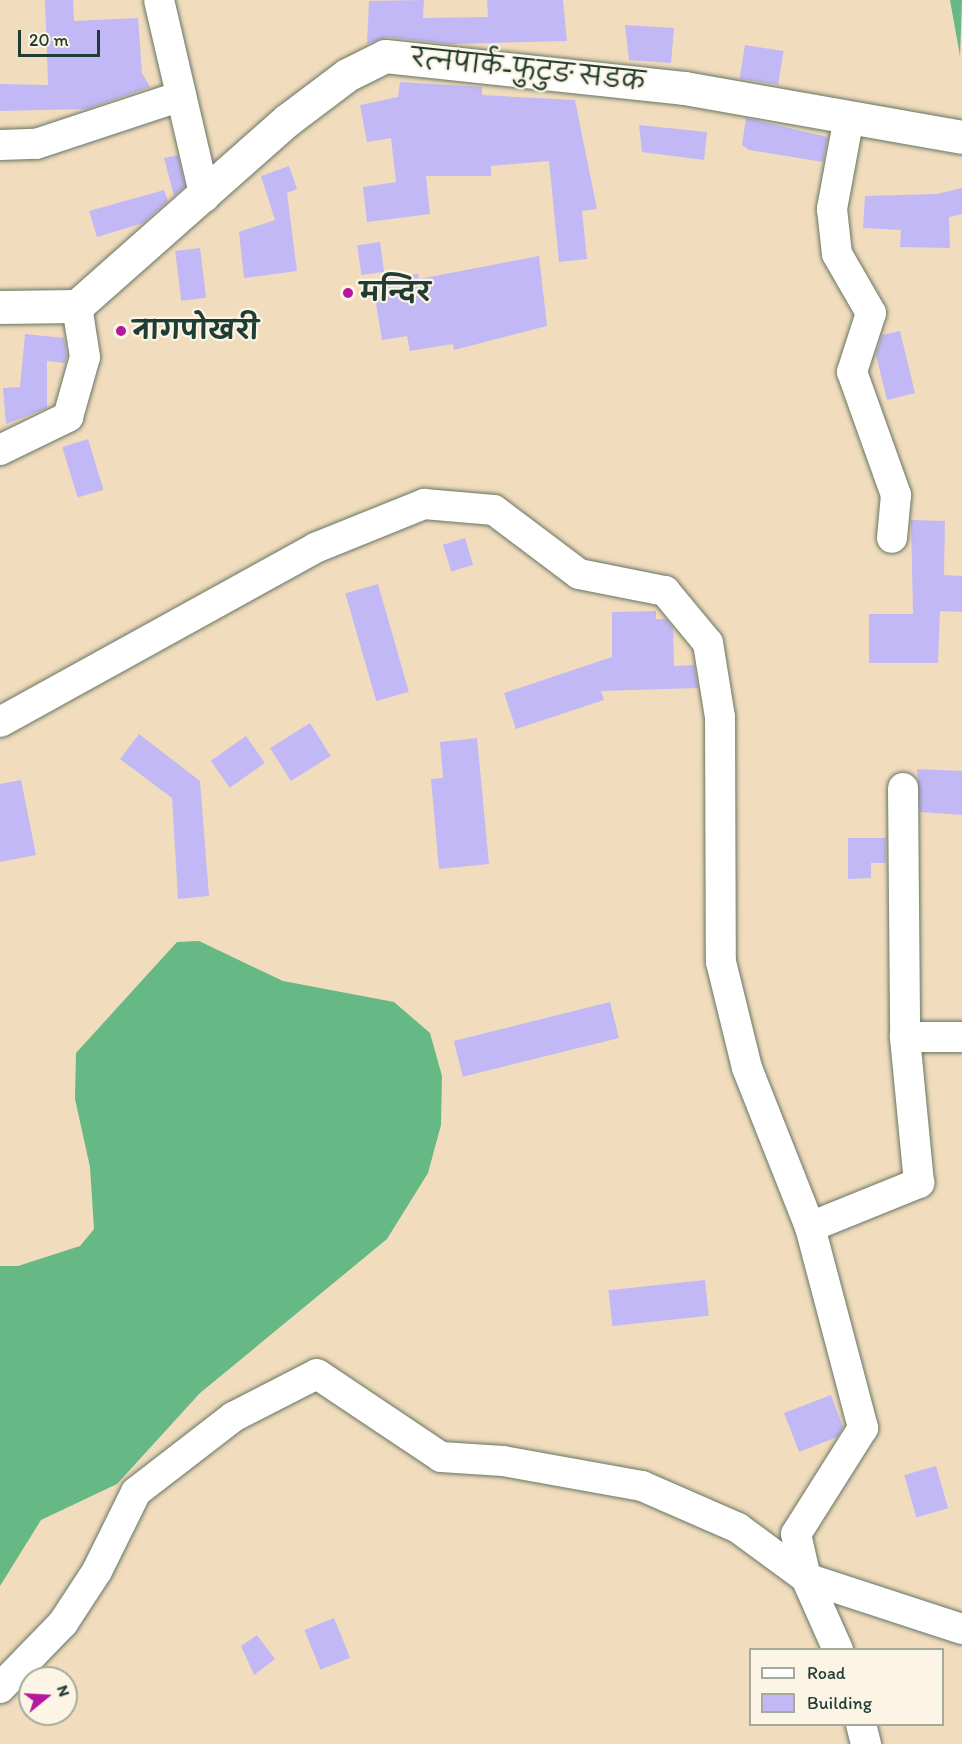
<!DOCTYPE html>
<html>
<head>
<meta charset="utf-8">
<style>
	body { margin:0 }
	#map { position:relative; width:962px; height:1744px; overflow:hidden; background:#f1ddbd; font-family:Itim,"Playpen Sans Deva",sans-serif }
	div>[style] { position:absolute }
	.forest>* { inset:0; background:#66b884 }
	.building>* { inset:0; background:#c3b8f6; transform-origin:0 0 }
	.roads { filter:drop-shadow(0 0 2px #687564) drop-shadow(0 0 2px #687564) }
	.street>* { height:30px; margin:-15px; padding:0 15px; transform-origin:15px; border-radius:15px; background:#fff }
	.secondary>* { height:33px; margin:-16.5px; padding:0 16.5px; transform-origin:16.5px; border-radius:16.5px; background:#fff }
	.dots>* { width:16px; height:16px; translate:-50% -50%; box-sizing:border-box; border:3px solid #fcf5e5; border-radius:50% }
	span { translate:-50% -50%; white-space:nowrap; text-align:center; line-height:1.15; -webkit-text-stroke:4.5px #fcf5e5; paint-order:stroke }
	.street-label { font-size:26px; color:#1f3d34 }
	.poi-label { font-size:26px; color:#1f3d34; font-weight:700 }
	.left { translate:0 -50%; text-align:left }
	.legend { position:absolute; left:749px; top:1648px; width:195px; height:78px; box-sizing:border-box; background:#fcf5e5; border:2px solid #a4ab9e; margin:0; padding:8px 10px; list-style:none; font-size:18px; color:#1f3d34 }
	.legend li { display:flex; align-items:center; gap:12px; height:30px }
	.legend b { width:30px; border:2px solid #a4ab9e }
	.north { position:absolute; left:18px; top:1666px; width:60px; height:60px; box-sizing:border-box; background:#fcf5e5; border:2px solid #a4ab9e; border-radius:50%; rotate:72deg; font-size:16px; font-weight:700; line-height:24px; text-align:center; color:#1f3d34 }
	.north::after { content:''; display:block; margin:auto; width:21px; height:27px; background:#b5179e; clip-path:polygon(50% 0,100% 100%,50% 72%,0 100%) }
	.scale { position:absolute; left:18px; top:30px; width:82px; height:27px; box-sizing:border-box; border:3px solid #1f3d34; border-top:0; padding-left:8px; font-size:18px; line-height:21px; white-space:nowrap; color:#1f3d34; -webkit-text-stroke:4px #fcf5e5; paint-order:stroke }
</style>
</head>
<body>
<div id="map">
	<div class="forest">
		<i style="clip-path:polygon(950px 0,962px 0,960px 56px)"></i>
		<i style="clip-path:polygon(199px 941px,283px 981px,394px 1002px,430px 1033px,442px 1076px,441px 1125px,428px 1173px,387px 1239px,200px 1393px,117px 1484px,41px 1520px,0 1586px,0 1266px,18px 1266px,80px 1246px,94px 1229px,90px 1167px,75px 1099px,76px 1053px,177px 942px)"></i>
	</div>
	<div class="building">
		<i style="clip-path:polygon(45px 0,73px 0,74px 21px,138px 18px,142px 73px,150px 87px,86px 109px,0 111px,0 84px,48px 85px)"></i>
		<i style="clip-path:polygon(424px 0,423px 18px,488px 17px,487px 0,563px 0,567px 41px,449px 44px,387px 37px,367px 44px,369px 1px)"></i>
		<i style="clip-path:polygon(625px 25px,674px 28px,671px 63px,629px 60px)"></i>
		<i style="left:745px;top:45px;width:39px;height:34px;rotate:9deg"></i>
		<i style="clip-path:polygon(400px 82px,482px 87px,482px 95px,575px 100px,597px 209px,582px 211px,587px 259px,559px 262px,549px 161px,491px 166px,491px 176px,426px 176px,430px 214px,367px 222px,363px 187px,396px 182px,391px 138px,367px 142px,360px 105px,398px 97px)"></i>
		<i style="clip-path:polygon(746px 118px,828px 137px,823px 162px,749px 150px,742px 145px)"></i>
		<i style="clip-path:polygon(639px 125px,707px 132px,704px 160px,642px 152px)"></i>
		<i style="clip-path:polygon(178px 155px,185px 186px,174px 196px,164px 158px)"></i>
		<i style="clip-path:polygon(289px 166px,297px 189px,287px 193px,297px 271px,244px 278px,239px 232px,275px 220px,261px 176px)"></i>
		<i style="clip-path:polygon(962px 188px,962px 214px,949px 217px,950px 248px,900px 247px,901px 230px,863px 228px,865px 196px,937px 194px)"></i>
		<i style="clip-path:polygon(164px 190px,168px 201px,143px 223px,97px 237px,89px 211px)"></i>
		<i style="left:380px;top:242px;width:30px;height:23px;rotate:82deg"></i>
		<i style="left:200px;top:248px;width:50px;height:25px;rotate:83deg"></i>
		<i style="clip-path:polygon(539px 256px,547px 326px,454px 350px,453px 344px,410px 351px,407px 336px,382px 340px,372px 280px,418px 274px,419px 279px)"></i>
		<i style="clip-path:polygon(900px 331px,915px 393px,887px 400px,876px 355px,882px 335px)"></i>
		<i style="clip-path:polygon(25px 334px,64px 338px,67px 356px,65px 363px,47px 361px,47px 408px,6px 424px,3px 388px,20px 387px)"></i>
		<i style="left:88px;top:439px;width:53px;height:27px;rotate:73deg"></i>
		<i style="clip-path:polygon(911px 520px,945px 521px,944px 575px,962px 576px,962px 612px,940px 611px,938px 663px,869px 663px,869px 614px,913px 614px)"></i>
		<i style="left:465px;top:538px;width:28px;height:23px;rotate:73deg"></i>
		<i style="left:378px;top:584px;width:112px;height:34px;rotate:74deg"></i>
		<i style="clip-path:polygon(656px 611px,656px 619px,666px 619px,673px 628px,674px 666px,694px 665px,698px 688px,601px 691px,604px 700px,516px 729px,504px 693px,612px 657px,612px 612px)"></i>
		<i style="left:310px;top:723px;width:39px;height:47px;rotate:58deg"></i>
		<i style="clip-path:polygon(139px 734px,200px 781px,209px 896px,178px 899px,172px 798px,120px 759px)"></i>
		<i style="left:246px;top:736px;width:33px;height:43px;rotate:55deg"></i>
		<i style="clip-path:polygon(477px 738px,489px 864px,439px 869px,431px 779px,443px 778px,440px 742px)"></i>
		<i style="clip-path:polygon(917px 769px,962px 771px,962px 815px,920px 812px)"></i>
		<i style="clip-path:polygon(21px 780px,36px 855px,0 862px,0 784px)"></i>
		<i style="clip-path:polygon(848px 838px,886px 838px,886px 863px,871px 863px,871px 878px,848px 879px)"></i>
		<i style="left:610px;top:1002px;width:37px;height:161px;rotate:76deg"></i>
		<i style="left:705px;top:1280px;width:36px;height:97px;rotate:84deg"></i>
		<i style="clip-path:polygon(831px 1395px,843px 1427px,837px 1437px,799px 1452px,784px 1413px)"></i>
		<i style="left:936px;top:1466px;width:44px;height:33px;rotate:74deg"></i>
		<i style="left:334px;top:1618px;width:43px;height:32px;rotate:68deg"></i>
		<i style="clip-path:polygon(257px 1635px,275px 1659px,254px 1675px,241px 1646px)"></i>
	</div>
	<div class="roads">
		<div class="street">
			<i style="left:159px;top:0;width:202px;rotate:76.9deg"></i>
			<i style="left:849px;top:117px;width:94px;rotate:100.5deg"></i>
			<i style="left:832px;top:209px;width:45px;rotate:83.7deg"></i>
			<i style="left:837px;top:254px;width:68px;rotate:60deg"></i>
			<i style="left:871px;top:313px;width:62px;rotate:107.9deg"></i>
			<i style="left:852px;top:372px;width:131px;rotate:70.3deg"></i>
			<i style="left:896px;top:495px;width:43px;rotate:95.3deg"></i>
			<i style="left:0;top:145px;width:36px;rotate:-2deg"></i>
			<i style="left:36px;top:144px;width:153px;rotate:-18.3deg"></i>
			<i style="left:0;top:450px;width:76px;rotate:-25.9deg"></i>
			<i style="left:68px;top:417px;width:62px;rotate:-74.2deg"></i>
			<i style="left:85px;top:357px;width:52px;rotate:-98.9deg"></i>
			<i style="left:0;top:722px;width:360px;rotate:-28.9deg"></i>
			<i style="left:315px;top:548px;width:118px;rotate:-22deg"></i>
			<i style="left:424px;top:504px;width:70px;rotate:4.9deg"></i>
			<i style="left:494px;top:510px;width:106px;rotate:37deg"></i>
			<i style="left:579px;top:574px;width:88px;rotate:11.2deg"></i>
			<i style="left:665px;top:591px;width:67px;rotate:50.4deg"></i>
			<i style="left:708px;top:643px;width:75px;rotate:80.8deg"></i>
			<i style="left:720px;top:717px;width:245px;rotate:89.8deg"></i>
			<i style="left:721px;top:962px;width:109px;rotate:76.2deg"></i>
			<i style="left:747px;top:1068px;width:171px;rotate:68.4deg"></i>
			<i style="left:810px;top:1227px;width:208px;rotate:75.2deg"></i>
			<i style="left:863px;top:1428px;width:125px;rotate:122.3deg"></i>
			<i style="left:796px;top:1534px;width:45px;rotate:77.2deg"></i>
			<i style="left:806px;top:1578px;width:79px;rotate:66deg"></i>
			<i style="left:903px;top:788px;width:249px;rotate:89.5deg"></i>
			<i style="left:905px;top:1037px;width:57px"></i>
			<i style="left:810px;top:1227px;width:118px;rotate:-22deg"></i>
			<i style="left:919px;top:1183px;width:147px;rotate:-95.5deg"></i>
			<i style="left:0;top:1688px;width:91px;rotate:-45.9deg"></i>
			<i style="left:63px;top:1623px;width:62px;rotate:-56.8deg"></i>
			<i style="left:97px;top:1571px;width:88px;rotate:-63.7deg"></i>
			<i style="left:136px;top:1492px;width:123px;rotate:-37.7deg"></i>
			<i style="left:233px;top:1417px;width:94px;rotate:-27.1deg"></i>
			<i style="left:317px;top:1374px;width:149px;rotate:33.8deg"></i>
			<i style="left:441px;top:1457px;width:62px;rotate:3.7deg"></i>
			<i style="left:503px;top:1461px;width:141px;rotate:10.2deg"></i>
			<i style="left:642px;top:1486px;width:105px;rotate:23.6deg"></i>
			<i style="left:738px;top:1528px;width:84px;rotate:36.3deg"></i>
			<i style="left:806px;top:1578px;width:164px;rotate:18.1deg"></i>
			<i style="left:861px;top:1724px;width:21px;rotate:76deg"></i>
		</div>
		<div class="secondary">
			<i style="left:0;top:307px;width:77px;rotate:-0.7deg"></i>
			<i style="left:77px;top:306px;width:279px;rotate:-41.5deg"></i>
			<i style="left:286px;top:121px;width:76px;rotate:-37deg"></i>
			<i style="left:347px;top:75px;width:42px;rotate:-26.6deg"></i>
			<i style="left:385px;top:56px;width:302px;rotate:6.1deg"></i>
			<i style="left:685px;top:88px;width:281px;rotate:10deg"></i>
		</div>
	</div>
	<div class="dots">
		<i style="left:348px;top:293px;background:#b5179e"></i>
		<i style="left:121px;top:331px;background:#b5179e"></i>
	</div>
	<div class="street-label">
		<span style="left:528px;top:70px;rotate:6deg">रत्नपार्क-फुटुङ सडक</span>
	</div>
	<div class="poi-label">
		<span class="left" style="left:360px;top:293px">मन्दिर</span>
		<span class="left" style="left:133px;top:331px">नागपोखरी</span>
	</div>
	<ul class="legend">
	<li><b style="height:8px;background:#fff"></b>Road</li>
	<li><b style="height:16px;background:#c3b8f6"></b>Building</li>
	</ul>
	<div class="north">N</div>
	<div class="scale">20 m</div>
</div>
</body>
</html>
